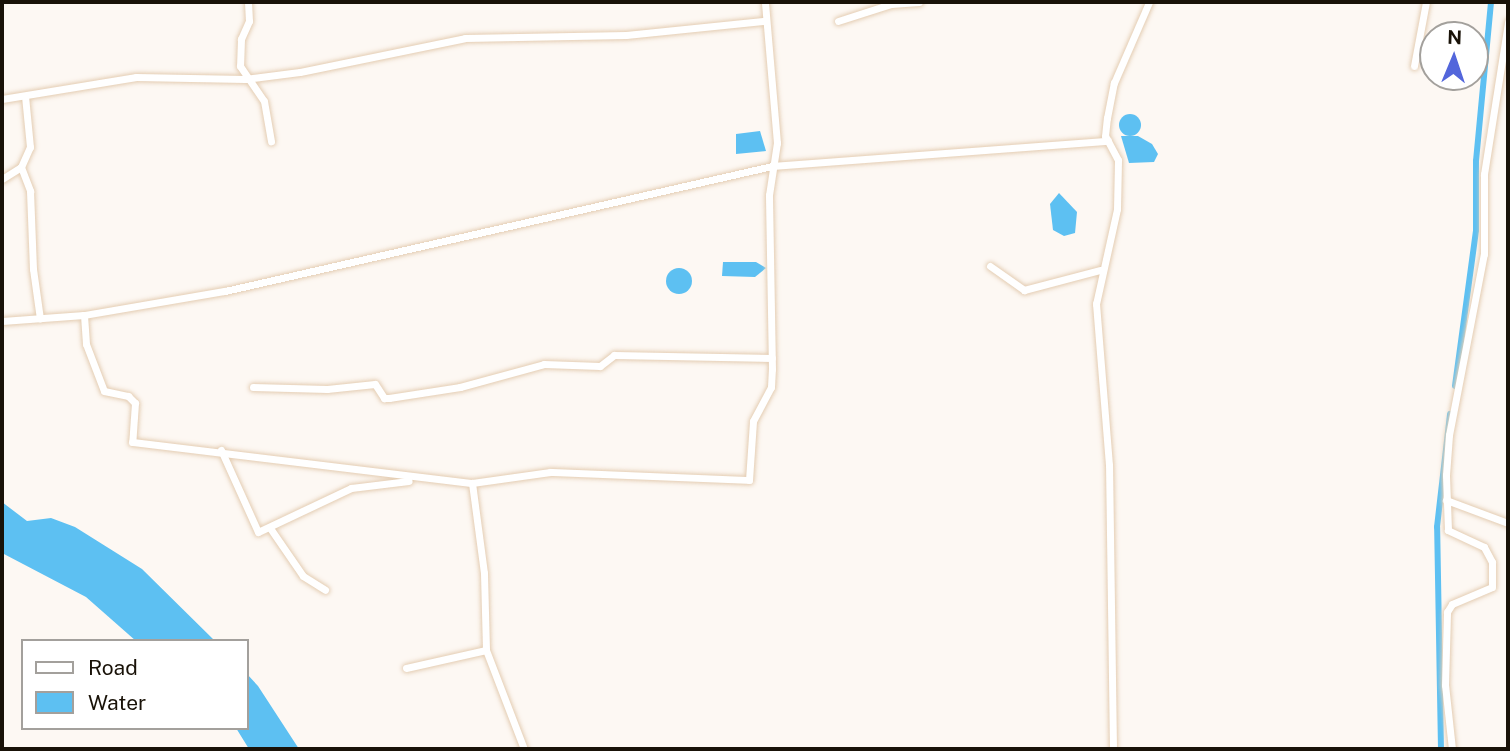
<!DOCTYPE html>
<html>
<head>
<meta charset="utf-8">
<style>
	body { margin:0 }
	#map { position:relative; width:1510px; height:751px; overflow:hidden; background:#fdf8f3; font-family:"Public Sans",sans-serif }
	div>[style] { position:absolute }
	.water>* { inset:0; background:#5dc0f2 }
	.round { border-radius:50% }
	.canal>* { height:6px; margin:-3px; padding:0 3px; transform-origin:3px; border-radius:3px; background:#5dc0f2 }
	.roads { filter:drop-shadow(0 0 2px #e4cdb3) drop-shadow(0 0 2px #e4cdb3) }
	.minor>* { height:7px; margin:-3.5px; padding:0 3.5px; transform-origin:3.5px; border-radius:3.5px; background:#fff }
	span { translate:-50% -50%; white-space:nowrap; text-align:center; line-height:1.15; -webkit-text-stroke:5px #fff; paint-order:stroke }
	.frame { position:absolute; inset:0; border:4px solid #191208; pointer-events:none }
	.legend { position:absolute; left:21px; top:639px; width:228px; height:91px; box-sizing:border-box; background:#fff; border:2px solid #a3a09c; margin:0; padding:9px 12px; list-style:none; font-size:21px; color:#191208 }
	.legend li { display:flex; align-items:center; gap:14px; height:35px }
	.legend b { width:35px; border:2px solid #a3a09c }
	.north { position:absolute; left:1419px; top:21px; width:70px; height:70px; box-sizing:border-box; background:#fff; border:2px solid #a3a09c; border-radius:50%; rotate:2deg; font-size:19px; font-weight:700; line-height:28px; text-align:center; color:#191208 }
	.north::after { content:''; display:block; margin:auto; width:24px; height:32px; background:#5366db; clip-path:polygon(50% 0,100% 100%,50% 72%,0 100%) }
</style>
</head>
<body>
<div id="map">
	<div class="water">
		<i class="round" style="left:1119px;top:114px;width:22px;height:22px"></i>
		<i style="clip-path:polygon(760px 131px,766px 151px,736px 154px,736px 134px)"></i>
		<i style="clip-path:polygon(1121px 136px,1138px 136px,1152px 144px,1158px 154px,1154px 162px,1129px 163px)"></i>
		<i style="clip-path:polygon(1059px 193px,1077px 212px,1075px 233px,1064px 236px,1053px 230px,1050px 204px)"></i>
		<i style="clip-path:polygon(723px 262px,756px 262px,766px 268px,755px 277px,722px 276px)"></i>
		<i class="round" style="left:666px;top:268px;width:26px;height:26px"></i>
		<i style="clip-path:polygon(2px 502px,27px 521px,51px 518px,75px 527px,142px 569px,215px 641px,136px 641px,86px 597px,2px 553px)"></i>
		<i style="clip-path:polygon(247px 674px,258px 686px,299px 749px,249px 749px,236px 728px,247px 728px)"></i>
	</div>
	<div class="canal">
		<i style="left:1455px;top:386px;width:157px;rotate:-82.3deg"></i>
		<i style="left:1476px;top:230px;width:69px;rotate:-90deg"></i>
		<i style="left:1476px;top:161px;width:160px;rotate:-84.6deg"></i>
		<i style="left:1441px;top:749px;width:222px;rotate:-91deg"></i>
		<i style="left:1437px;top:527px;width:114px;rotate:-83.4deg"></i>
	</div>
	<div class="roads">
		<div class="minor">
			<i style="left:248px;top:2px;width:19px;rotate:87deg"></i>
			<i style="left:249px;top:21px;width:20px;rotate:114deg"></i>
			<i style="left:241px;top:39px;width:27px;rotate:92deg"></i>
			<i style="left:240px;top:66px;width:42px;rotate:55.6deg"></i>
			<i style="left:264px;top:101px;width:41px;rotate:80.1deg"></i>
			<i style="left:838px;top:21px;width:56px;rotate:-17.8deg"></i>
			<i style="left:891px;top:4px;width:28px;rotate:-4deg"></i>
			<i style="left:1414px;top:66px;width:65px;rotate:-79.4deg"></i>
			<i style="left:2px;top:99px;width:136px;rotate:-9.3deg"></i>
			<i style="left:136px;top:77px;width:109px;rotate:1.1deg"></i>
			<i style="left:245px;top:79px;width:55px;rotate:-7.3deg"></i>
			<i style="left:300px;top:72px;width:168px;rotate:-11.6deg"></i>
			<i style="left:465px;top:38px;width:161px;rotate:-1.1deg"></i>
			<i style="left:626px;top:35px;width:140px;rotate:-5.8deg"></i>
			<i style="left:21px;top:167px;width:26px;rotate:69deg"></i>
			<i style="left:30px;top:191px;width:78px;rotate:87.8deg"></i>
			<i style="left:33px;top:269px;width:50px;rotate:82deg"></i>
			<i style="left:2px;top:179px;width:22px;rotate:-32deg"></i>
			<i style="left:21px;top:167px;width:22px;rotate:-66deg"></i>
			<i style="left:30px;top:147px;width:51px;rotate:-95.6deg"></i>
			<i style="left:990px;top:266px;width:42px;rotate:35.2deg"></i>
			<i style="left:1024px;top:290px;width:79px;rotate:-14.7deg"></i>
			<i style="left:84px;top:315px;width:29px;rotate:86deg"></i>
			<i style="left:86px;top:344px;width:50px;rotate:69deg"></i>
			<i style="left:104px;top:391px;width:25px;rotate:12deg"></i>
			<i style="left:128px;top:396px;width:10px;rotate:45deg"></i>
			<i style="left:135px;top:403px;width:39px;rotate:94deg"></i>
			<i style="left:132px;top:442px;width:342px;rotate:6.9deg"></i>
			<i style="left:2px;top:321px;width:82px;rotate:-4.2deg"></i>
			<i style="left:84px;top:315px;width:143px;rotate:-9.7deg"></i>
			<i style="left:225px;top:291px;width:561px;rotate:-12.87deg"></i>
			<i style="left:772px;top:166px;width:337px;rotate:-4.3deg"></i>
			<i style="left:253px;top:387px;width:74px;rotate:1.5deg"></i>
			<i style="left:327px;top:389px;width:48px;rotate:-5.9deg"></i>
			<i style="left:375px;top:384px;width:17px;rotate:57deg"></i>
			<i style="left:384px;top:398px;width:5px"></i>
			<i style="left:389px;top:398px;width:72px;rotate:-8.8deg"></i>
			<i style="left:460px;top:387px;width:87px;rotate:-15.3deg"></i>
			<i style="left:544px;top:364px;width:56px;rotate:2deg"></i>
			<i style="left:600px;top:366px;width:18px;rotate:-38deg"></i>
			<i style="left:614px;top:355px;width:158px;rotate:1.1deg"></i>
			<i style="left:221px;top:450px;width:90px;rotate:65.7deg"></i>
			<i style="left:258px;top:532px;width:103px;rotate:-25.3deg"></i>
			<i style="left:351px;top:488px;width:58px;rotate:-6.9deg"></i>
			<i style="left:1446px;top:500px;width:66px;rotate:20.4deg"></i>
			<i style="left:270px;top:528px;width:58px;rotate:55.5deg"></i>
			<i style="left:303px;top:576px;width:26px;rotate:32deg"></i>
			<i style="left:406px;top:668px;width:82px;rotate:-12.7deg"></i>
			<i style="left:524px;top:749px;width:106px;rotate:-111deg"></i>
			<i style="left:486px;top:650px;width:77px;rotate:-91.5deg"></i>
			<i style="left:484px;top:573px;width:91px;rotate:-97.6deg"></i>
			<i style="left:472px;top:483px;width:79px;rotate:-8deg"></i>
			<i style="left:550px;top:472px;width:199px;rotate:2.3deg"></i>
			<i style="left:749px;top:480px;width:59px;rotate:-86.1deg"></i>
			<i style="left:753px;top:421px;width:38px;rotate:-62deg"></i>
			<i style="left:771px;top:387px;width:18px;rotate:-87deg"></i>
			<i style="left:772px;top:369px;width:174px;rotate:-91deg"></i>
			<i style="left:769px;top:195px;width:53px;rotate:-81.3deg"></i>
			<i style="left:777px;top:143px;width:142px;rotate:-94.9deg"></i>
			<i style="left:1113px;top:749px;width:284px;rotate:-90.8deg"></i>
			<i style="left:1109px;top:465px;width:162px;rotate:-94.6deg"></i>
			<i style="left:1096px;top:304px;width:97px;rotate:-77.5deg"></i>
			<i style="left:1117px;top:209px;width:49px;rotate:-88.8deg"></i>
			<i style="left:1118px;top:160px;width:27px;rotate:-118deg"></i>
			<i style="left:1105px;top:136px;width:18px;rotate:-84deg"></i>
			<i style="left:1107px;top:118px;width:36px;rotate:-79deg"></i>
			<i style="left:1114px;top:83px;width:88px;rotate:-66.6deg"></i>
			<i style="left:1452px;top:749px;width:64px;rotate:-96.2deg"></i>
			<i style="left:1445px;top:685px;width:73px;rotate:-88.4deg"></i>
			<i style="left:1447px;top:612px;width:9px;rotate:-58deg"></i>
			<i style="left:1452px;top:604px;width:43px;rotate:-23deg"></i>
			<i style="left:1492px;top:587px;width:25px;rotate:-90deg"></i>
			<i style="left:1492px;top:562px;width:17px;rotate:-118deg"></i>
			<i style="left:1484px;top:547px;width:40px;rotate:-155deg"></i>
			<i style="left:1448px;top:530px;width:55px;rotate:-92.1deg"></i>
			<i style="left:1446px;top:475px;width:40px;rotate:-85.7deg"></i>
			<i style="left:1449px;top:435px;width:184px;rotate:-79.1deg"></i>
			<i style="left:1484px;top:254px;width:80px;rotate:-90deg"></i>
			<i style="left:1484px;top:174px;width:154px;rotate:-81deg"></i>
		</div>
	</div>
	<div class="frame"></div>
	<ul class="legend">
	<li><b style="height:9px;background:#fff"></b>Road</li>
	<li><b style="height:19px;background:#5dc0f2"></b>Water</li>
	</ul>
	<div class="north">N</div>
</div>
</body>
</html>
